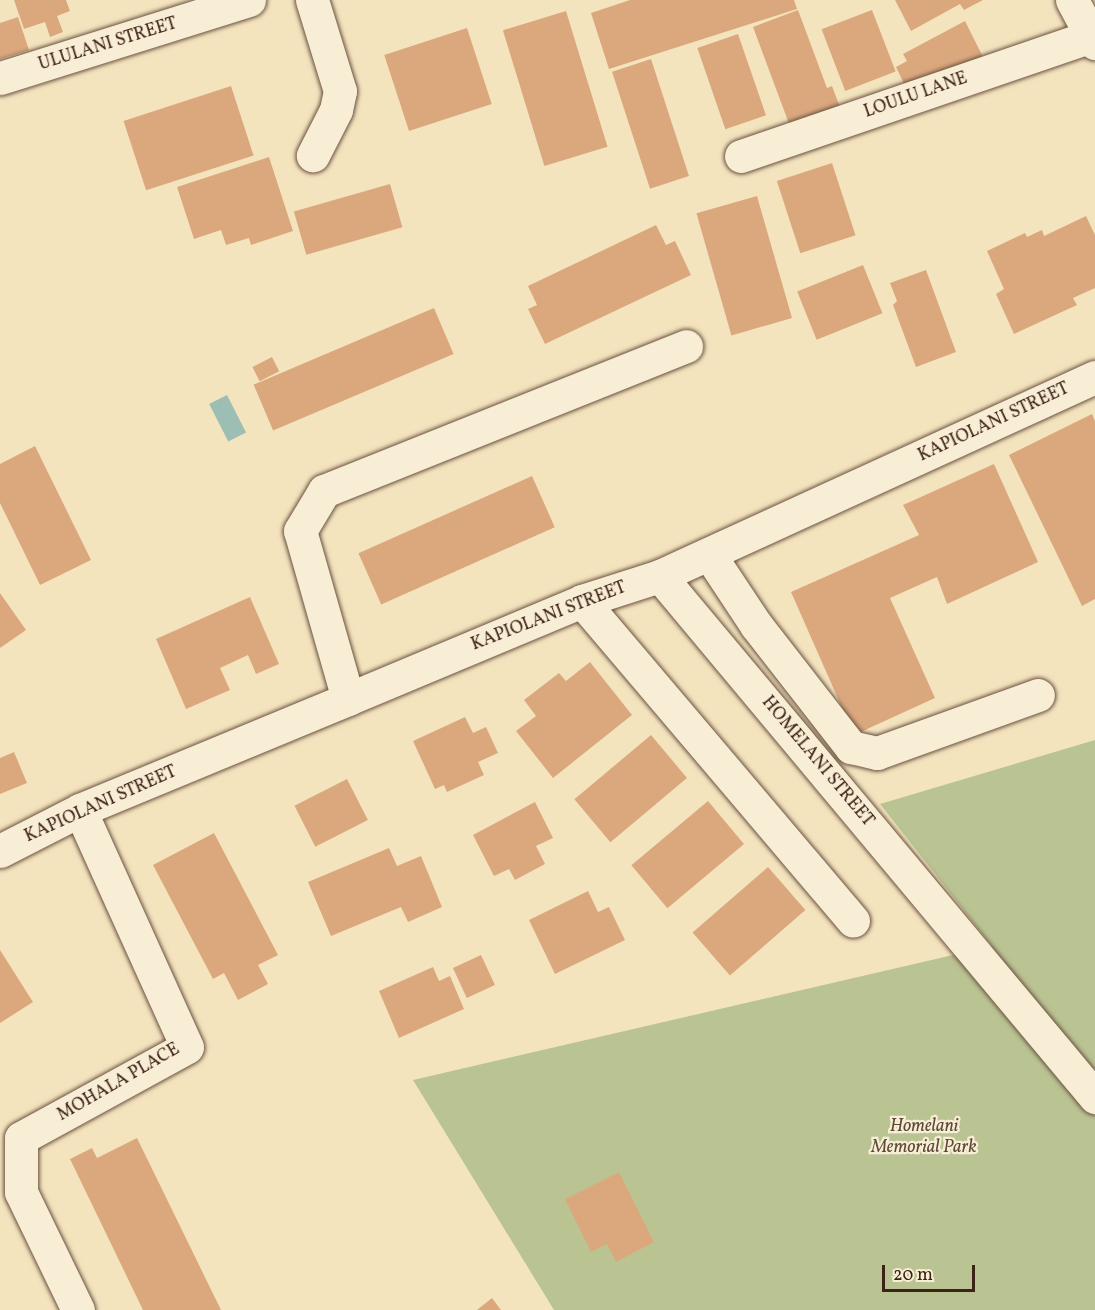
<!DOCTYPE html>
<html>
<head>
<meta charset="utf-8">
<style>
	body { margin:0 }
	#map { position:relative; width:1095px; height:1310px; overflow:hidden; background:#f4e4be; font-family:Vollkorn,serif }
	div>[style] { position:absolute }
	.green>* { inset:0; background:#bac493 }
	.water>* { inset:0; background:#9cbeb3; transform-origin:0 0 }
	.building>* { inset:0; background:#dba87e; transform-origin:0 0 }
	.roads { filter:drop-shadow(0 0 2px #6b5241) drop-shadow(0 0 2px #6b5241) }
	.minor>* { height:33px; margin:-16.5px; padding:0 16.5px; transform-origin:16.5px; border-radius:16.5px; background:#f8edd5 }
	span { translate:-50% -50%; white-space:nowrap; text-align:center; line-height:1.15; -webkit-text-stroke:4.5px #f8edd5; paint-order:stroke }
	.street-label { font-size:18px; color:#3d2217 }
	.park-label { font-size:18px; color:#5c4a36; font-style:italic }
	.scale { position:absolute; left:882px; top:1265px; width:93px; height:27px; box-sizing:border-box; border:3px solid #3d2217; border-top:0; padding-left:8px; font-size:18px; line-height:21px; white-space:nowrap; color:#3d2217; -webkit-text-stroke:4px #f8edd5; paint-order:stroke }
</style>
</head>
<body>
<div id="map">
	<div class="green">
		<i style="clip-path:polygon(1095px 740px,1095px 1310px,554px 1310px,413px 1080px,992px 946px,880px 804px)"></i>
	</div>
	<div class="water">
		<i style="left:227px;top:395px;width:42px;height:20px;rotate:63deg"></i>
	</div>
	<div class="building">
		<i style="clip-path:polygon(14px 0,66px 0,70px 11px,57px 16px,63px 32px,50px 37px,45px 22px,24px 29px)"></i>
		<i style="clip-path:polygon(630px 0,794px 0,797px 9px,609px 69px,591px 13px)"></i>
		<i style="clip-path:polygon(895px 0,983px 0,964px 10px,960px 4px,911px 31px)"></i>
		<i style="clip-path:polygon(798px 10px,827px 88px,832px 86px,841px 110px,791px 129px,753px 27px)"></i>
		<i style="left:872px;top:10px;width:66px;height:54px;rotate:69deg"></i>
		<i style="left:566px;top:11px;width:142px;height:66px;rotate:73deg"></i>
		<i style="clip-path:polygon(18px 17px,29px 50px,0 59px,0 23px)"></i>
		<i style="clip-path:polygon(965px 21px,986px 63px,907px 90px,896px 67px,907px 61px,903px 54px)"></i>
		<i style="left:467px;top:28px;width:80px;height:87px;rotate:72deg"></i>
		<i style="left:738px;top:34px;width:86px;height:43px;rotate:71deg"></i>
		<i style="left:651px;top:59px;width:123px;height:41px;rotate:72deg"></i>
		<i style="left:231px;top:86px;width:73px;height:113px;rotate:72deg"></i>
		<i style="clip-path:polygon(269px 157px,293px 231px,251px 245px,249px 238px,226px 245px,221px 230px,194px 239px,177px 187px)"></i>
		<i style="left:832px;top:163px;width:76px;height:58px;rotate:72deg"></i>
		<i style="left:390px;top:184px;width:45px;height:100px;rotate:74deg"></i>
		<i style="left:757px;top:196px;width:127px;height:63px;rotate:74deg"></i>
		<i style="clip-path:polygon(1086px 216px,1095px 235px,1095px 288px,1073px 298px,1077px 305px,1014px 334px,996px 294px,1004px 289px,987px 251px,1025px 233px,1027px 237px,1042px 230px,1044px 236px)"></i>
		<i style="clip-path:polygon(656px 225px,666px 245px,675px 241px,691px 275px,545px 344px,528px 309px,537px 305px,528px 286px)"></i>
		<i style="left:863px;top:265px;width:52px;height:71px;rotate:68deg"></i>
		<i style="clip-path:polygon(926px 270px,956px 352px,916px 367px,893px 305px,897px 301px,890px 283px)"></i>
		<i style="left:434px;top:308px;width:50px;height:196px;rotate:67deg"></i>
		<i style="left:272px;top:357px;width:16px;height:22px;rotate:63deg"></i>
		<i style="clip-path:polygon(1092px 414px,1095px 421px,1095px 599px,1082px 606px,1009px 455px)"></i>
		<i style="clip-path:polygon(35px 446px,91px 560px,40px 585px,0 503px,0 464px)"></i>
		<i style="clip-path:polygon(994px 464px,1038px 562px,947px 604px,937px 577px,890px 598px,935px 698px,854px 735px,791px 592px,919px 535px,903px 505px)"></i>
		<i style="left:532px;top:476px;width:56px;height:190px;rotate:66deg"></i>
		<i style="clip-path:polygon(0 593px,26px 630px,0 648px)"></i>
		<i style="clip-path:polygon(250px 597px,279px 664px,256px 674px,248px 655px,220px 668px,230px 690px,186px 709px,156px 639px)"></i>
		<i style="clip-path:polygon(590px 662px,632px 715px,553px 778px,516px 731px,536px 716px,524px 700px,559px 673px,566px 681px)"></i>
		<i style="clip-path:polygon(465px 717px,473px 733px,486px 727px,498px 753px,478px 762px,484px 775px,447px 792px,444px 785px,435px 789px,413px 741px)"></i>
		<i style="left:651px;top:735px;width:56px;height:100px;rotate:50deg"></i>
		<i style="clip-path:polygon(14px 752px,27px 783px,0 794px,0 758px)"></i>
		<i style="left:347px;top:779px;width:46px;height:59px;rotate:63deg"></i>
		<i style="left:708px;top:801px;width:56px;height:100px;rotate:50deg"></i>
		<i style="clip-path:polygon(535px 802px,553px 838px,536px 846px,545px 864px,515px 880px,509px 869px,494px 876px,473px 835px)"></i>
		<i style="clip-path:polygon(214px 833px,278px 955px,258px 965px,268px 984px,238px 1000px,224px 973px,213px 979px,153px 865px)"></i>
		<i style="clip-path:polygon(389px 848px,397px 866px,421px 856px,442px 907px,408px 922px,401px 907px,331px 936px,308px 882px)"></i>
		<i style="left:768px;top:867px;width:57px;height:100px;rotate:49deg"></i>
		<i style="clip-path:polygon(588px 891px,598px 912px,609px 907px,625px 940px,555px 974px,529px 920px)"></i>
		<i style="clip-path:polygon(0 950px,33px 1002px,0 1023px)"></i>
		<i style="left:481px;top:955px;width:33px;height:31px;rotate:65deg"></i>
		<i style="clip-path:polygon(433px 967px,439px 981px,450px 976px,464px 1009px,399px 1038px,379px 991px)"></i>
		<i style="clip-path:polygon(137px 1138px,221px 1310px,143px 1310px,70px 1159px,92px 1148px,97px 1158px)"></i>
		<i style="clip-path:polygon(619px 1172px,654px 1242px,616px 1262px,607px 1244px,591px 1252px,565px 1199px)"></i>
		<i style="clip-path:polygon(492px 1298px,501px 1310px,477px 1310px)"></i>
	</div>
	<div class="roads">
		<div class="minor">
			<i style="left:312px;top:0;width:95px;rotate:72.9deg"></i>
			<i style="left:340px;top:91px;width:19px;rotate:102deg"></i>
			<i style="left:336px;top:110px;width:51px;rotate:117.1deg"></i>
			<i style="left:1072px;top:0;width:49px;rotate:61.9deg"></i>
			<i style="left:0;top:78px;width:261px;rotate:-17.4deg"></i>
			<i style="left:741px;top:156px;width:371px;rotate:-18.9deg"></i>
			<i style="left:709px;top:554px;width:85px;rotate:56.5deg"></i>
			<i style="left:756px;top:625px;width:155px;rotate:52.1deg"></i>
			<i style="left:851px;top:747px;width:27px;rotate:13deg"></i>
			<i style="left:877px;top:753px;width:171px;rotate:-19.8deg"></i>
			<i style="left:660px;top:576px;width:679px;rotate:50.14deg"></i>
			<i style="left:582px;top:601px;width:419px;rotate:49.7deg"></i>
			<i style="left:348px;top:699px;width:175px;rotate:-105.9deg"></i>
			<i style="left:300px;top:531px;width:47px;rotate:-59deg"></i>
			<i style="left:324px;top:491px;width:390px;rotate:-21.8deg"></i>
			<i style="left:0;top:851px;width:90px;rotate:-27.1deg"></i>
			<i style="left:80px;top:810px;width:290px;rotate:-22.5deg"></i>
			<i style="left:348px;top:699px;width:254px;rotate:-22.7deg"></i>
			<i style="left:582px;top:601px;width:82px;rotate:-17.8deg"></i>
			<i style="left:660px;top:576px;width:478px;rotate:-24.6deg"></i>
			<i style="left:78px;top:1310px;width:131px;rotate:-115.8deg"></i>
			<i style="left:21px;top:1192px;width:54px;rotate:-90deg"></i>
			<i style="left:21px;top:1138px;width:189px;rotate:-28.7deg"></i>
			<i style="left:187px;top:1047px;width:260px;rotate:-114.3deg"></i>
		</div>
	</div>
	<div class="street-label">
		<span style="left:108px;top:45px;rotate:-17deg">ULULANI STREET</span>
		<span style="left:916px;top:96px;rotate:-19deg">LOULU LANE</span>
		<span style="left:994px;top:423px;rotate:-25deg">KAPIOLANI STREET</span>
		<span style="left:549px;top:617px;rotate:-21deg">KAPIOLANI STREET</span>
		<span style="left:817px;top:762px;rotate:50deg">HOMELANI STREET</span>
		<span style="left:101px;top:805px;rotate:-24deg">KAPIOLANI STREET</span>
		<span style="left:119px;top:1083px;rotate:-30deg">MOHALA PLACE</span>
	</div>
	<div class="park-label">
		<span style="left:924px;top:1138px">Homelani<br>Memorial Park</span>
	</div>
	<div class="scale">20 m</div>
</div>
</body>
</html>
